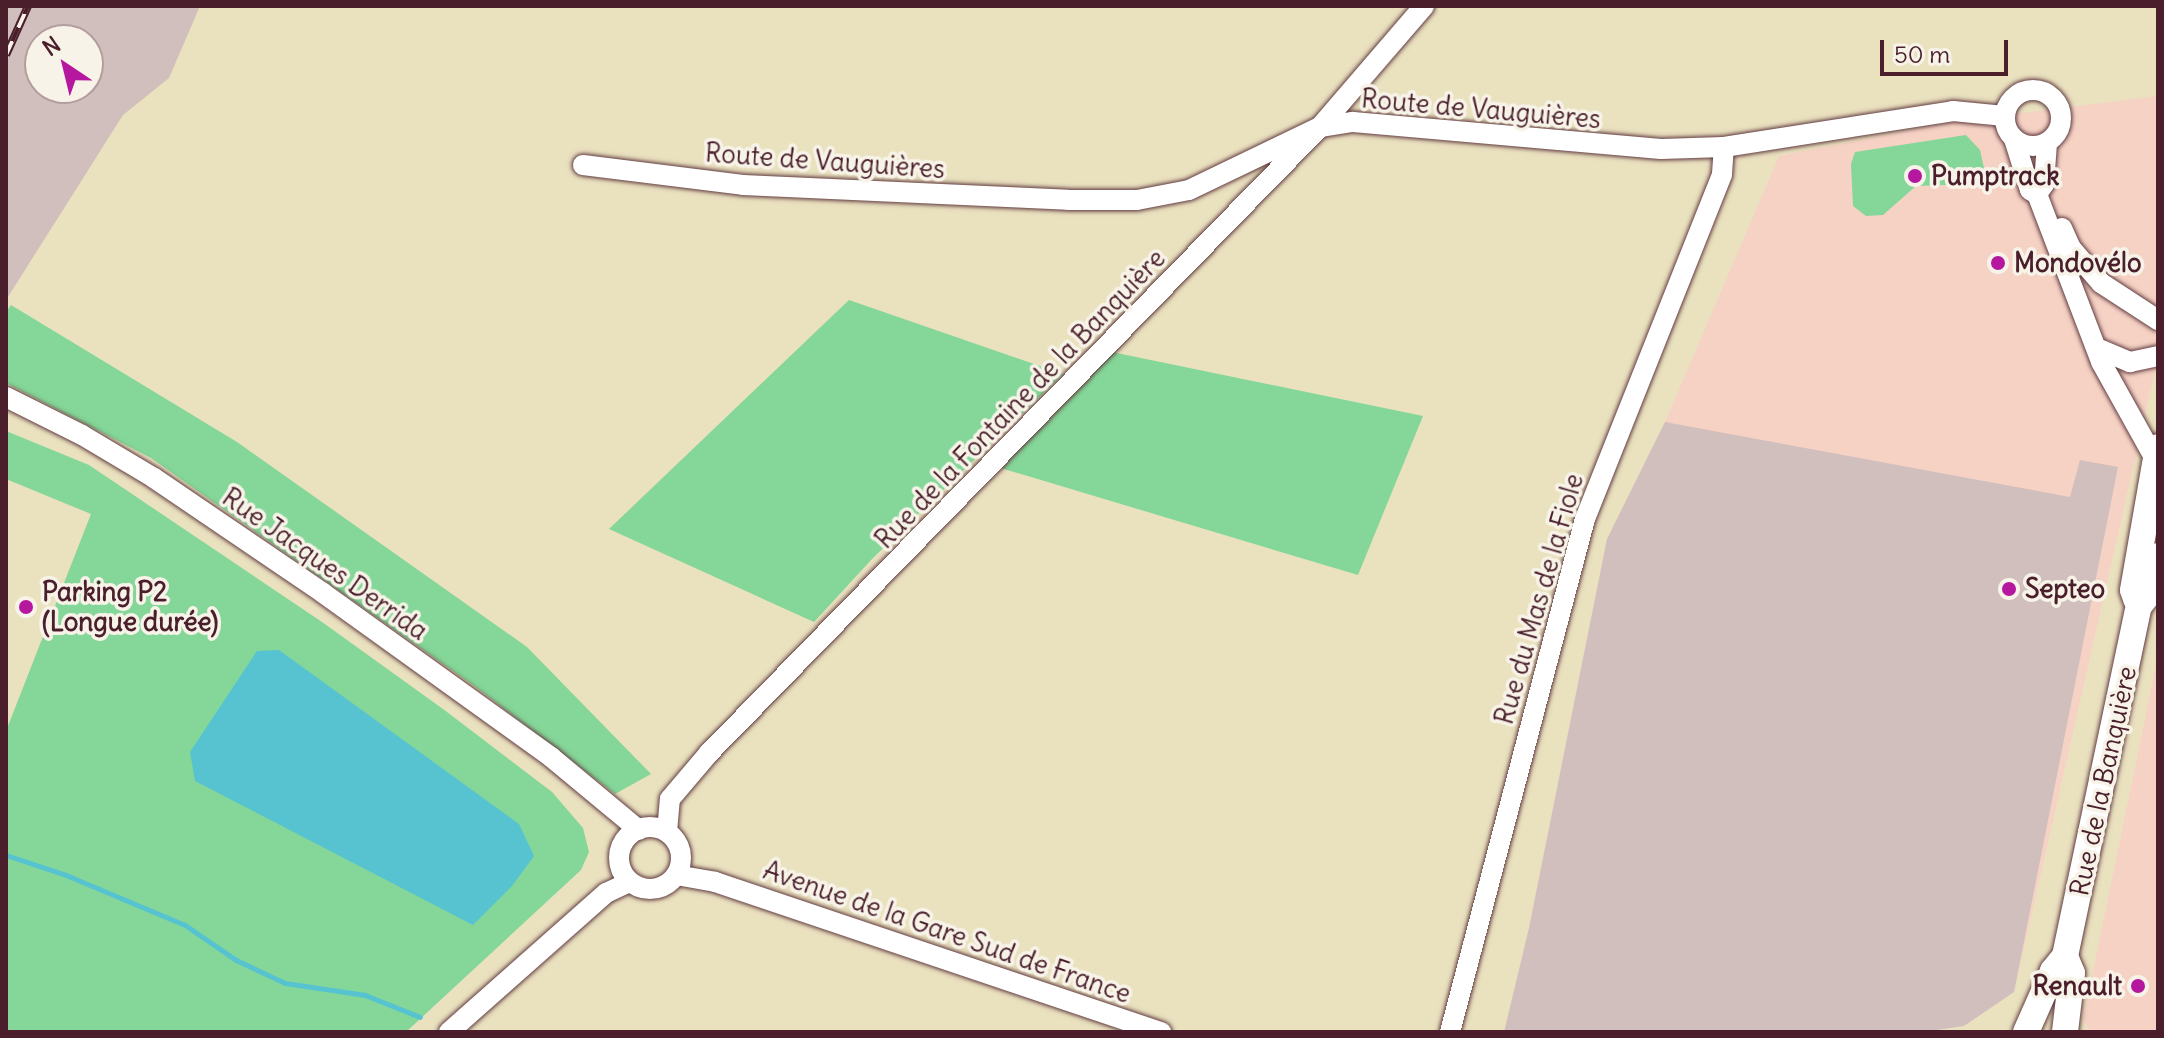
<!DOCTYPE html>
<html>
<head>
<meta charset="utf-8">
<style>
	body { margin:0 }
	#map { position:relative; width:2164px; height:1038px; overflow:hidden; background:#eae1bf; font-family:Delius,sans-serif }
	div>[style] { position:absolute }
	.built>* { inset:0; background:#f6d2c4 }
	.industrial>* { inset:0; background:#d1bfbe }
	.green>* { inset:0; background:#84d798 }
	.water>* { inset:0; background:#57c3d0 }
	.stream>* { height:5px; margin:-2.5px; padding:0 2.5px; transform-origin:2.5px; border-radius:2.5px; background:#57c3d0 }
	.roads { filter:drop-shadow(0 0 2px #623c41) drop-shadow(0 0 2px #623c41) }
	.minor>* { height:20px; margin:-10px; padding:0 10px; transform-origin:10px; border-radius:10px; background:#fff }
	.minor>.ring { margin:-10px; padding:0; box-sizing:content-box; background:none; border:20px solid #fff; border-radius:50% }
	.major>* { height:26px; margin:-13px; padding:0 13px; transform-origin:13px; border-radius:13px; background:#fff }
	.rail>* { height:8px; margin-top:-4px; transform-origin:0; background:repeating-linear-gradient(90deg,#f7f3e8 0 15px,#4a1f2b 0 30px); box-sizing:border-box; border-block:2px solid #4a1f2b }
	.dots>* { width:22px; height:22px; translate:-50% -50%; box-sizing:border-box; border:4px solid #f7f3e8; border-radius:50% }
	span { translate:-50% -50%; white-space:nowrap; text-align:center; line-height:1.15; -webkit-text-stroke:7px #f7f3e8; paint-order:stroke }
	.street-label { font-size:26px; color:#4a1f2b }
	.poi-label { font-size:26px; color:#4a1f2b; font-weight:700 }
	.left { translate:0 -50%; text-align:left }
	.right { translate:-100% -50%; text-align:right }
	.frame { position:absolute; inset:0; border:8px solid #4a1f2b; pointer-events:none }
	.north { position:absolute; left:24px; top:24px; width:80px; height:80px; box-sizing:border-box; background:#f7f3e8; border:2px solid #b29e9c; border-radius:50%; rotate:325deg; font-size:22px; font-weight:700; line-height:32px; text-align:center; color:#4a1f2b }
	.north::after { content:''; display:block; margin:auto; width:28px; height:36px; background:#b5179e; clip-path:polygon(50% 0,100% 100%,50% 72%,0 100%) }
	.scale { position:absolute; left:1880px; top:40px; width:128px; height:36px; box-sizing:border-box; border:4px solid #4a1f2b; border-top:0; padding-left:10px; font-size:24px; line-height:28px; white-space:nowrap; color:#4a1f2b; -webkit-text-stroke:6px #f7f3e8; paint-order:stroke }
</style>
</head>
<body>
<div id="map">
	<div class="built">
		<i style="clip-path:polygon(2158px 96px,2158px 358px,2014px 992px,1964px 1026px,1923px 1032px,1505px 1032px,1529px 928px,1607px 539px,1665px 422px,1779px 156px,1957px 121px)"></i>
		<i style="clip-path:polygon(2158px 656px,2158px 1032px,2091px 1032px,2083px 1020px)"></i>
	</div>
	<div class="industrial">
		<i style="clip-path:polygon(evenodd,6px 6px,200px 6px,169px 78px,123px 115px,6px 300px,6px 6px,40px 40px,88px 40px,88px 88px,40px 88px,40px 40px)"></i>
		<i style="clip-path:polygon(1665px 422px,2070px 497px,2080px 460px,2118px 467px,2014px 992px,1964px 1026px,1923px 1032px,1504px 1032px,1529px 928px,1607px 539px)"></i>
	</div>
	<div class="green">
		<i style="clip-path:polygon(1966px 135px,1980px 150px,1984px 168px,1973px 184px,1916px 186px,1883px 215px,1866px 216px,1853px 206px,1851px 164px,1855px 152px)"></i>
		<i style="clip-path:polygon(849px 300px,1063px 374px,872px 559px,814px 622px,609px 529px)"></i>
		<i style="clip-path:polygon(11px 305px,237px 442px,527px 647px,651px 774px,615px 794px,477px 688px,151px 458px,6px 383px,6px 312px)"></i>
		<i style="clip-path:polygon(1107px 351px,1423px 416px,1358px 575px,994px 466px)"></i>
		<i style="clip-path:polygon(6px 431px,89px 465px,322px 622px,443px 709px,552px 792px,583px 828px,589px 852px,581px 870px,406px 1032px,6px 1032px,6px 731px,91px 514px,6px 479px)"></i>
	</div>
	<div class="water">
		<i style="clip-path:polygon(279px 650px,519px 824px,534px 856px,512px 886px,473px 925px,195px 781px,190px 752px,257px 651px)"></i>
	</div>
	<div class="stream">
		<i style="left:6px;top:855px;width:63px;rotate:18.4deg"></i>
		<i style="left:66px;top:875px;width:129px;rotate:22.8deg"></i>
		<i style="left:185px;top:925px;width:62px;rotate:34.5deg"></i>
		<i style="left:236px;top:960px;width:54px;rotate:25.1deg"></i>
		<i style="left:285px;top:983px;width:81px;rotate:8.5deg"></i>
		<i style="left:365px;top:995px;width:59px;rotate:21.8deg"></i>
	</div>
	<div class="roads">
		<div class="minor">
			<i class="ring" style="left:2005px;top:90px;width:36px;height:36px"></i>
			<i style="left:2014px;top:139px;width:53px;rotate:72.6deg"></i>
			<i style="left:2030px;top:190px;width:8px;rotate:30deg"></i>
			<i style="left:2037px;top:194px;width:180px;rotate:69.1deg"></i>
			<i style="left:2101px;top:362px;width:111px;rotate:60.9deg"></i>
			<i style="left:583px;top:165px;width:161px;rotate:7.1deg"></i>
			<i style="left:743px;top:185px;width:325px;rotate:2.6deg"></i>
			<i style="left:1068px;top:200px;width:69px"></i>
			<i style="left:1137px;top:200px;width:53px;rotate:-10.9deg"></i>
			<i style="left:1189px;top:190px;width:145px;rotate:-25.7deg"></i>
			<i style="left:1320px;top:127px;width:33px;rotate:-9deg"></i>
			<i style="left:1353px;top:122px;width:309px;rotate:5deg"></i>
			<i style="left:1661px;top:149px;width:63px;rotate:-1.8deg"></i>
			<i style="left:1724px;top:147px;width:232px;rotate:-8.9deg"></i>
			<i style="left:1953px;top:111px;width:52px;rotate:5.5deg"></i>
			<i style="left:2037px;top:194px;width:12px;rotate:-55deg"></i>
			<i style="left:2044px;top:184px;width:41px;rotate:-85.8deg"></i>
			<i style="left:2062px;top:228px;width:22px;rotate:66deg"></i>
			<i style="left:2071px;top:248px;width:46px;rotate:49.4deg"></i>
			<i style="left:2101px;top:283px;width:68px;rotate:33deg"></i>
			<i style="left:2099px;top:349px;width:34px;rotate:23deg"></i>
			<i style="left:2130px;top:362px;width:29px;rotate:-12deg"></i>
			<i style="left:6px;top:397px;width:85px;rotate:26.6deg"></i>
			<i style="left:82px;top:435px;width:84px;rotate:30.8deg"></i>
			<i style="left:154px;top:478px;width:204px;rotate:34.2deg"></i>
			<i style="left:323px;top:593px;width:281px;rotate:35.7deg"></i>
			<i style="left:551px;top:757px;width:114px;rotate:39.7deg"></i>
			<i class="ring" style="left:619px;top:827px;width:42px;height:42px"></i>
			<i style="left:667px;top:832px;width:33px;rotate:-85deg"></i>
			<i style="left:670px;top:799px;width:60px;rotate:-49.7deg"></i>
			<i style="left:709px;top:753px;width:875px;rotate:-45.69deg"></i>
			<i style="left:1320px;top:127px;width:160px;rotate:-49.3deg"></i>
			<i style="left:676px;top:875px;width:40px;rotate:10deg"></i>
			<i style="left:715px;top:882px;width:471px;rotate:18.6deg"></i>
			<i style="left:449px;top:1032px;width:210px;rotate:-41.5deg"></i>
			<i style="left:606px;top:893px;width:26px;rotate:-25deg"></i>
			<i style="left:1450px;top:1032px;width:530px;rotate:-75.26deg"></i>
			<i style="left:1585px;top:519px;width:371px;rotate:-68.3deg"></i>
			<i style="left:1722px;top:174px;width:27px;rotate:-86deg"></i>
		</div>
		<div class="major">
			<i style="left:2136px;top:599px;width:9px;rotate:-108deg"></i>
			<i style="left:2133px;top:590px;width:145px;rotate:-80.1deg"></i>
			<i style="left:2065px;top:956px;width:18px;rotate:68deg"></i>
			<i style="left:2072px;top:973px;width:59px;rotate:96.8deg"></i>
			<i style="left:2026px;top:1032px;width:67px;rotate:-66.1deg"></i>
			<i style="left:2053px;top:971px;width:19px;rotate:-51deg"></i>
			<i style="left:2065px;top:956px;width:358px;rotate:-78.1deg"></i>
			<i style="left:2139px;top:606px;width:16px;rotate:-52deg"></i>
			<i style="left:2149px;top:593px;width:38px;rotate:-76deg"></i>
		</div>
	</div>
	<div class="rail">
		<i style="left:6px;top:55px;width:54px;rotate:-65.8deg"></i>
	</div>
	<div class="dots">
		<i style="left:1915px;top:176px;background:#b5179e"></i>
		<i style="left:1998px;top:263px;background:#b5179e"></i>
		<i style="left:2009px;top:589px;background:#b5179e"></i>
		<i style="left:26px;top:607px;background:#b5179e"></i>
		<i style="left:2138px;top:986px;background:#b5179e"></i>
	</div>
	<div class="street-label">
		<span style="left:1481px;top:109px;rotate:5deg">Route de Vauguières</span>
		<span style="left:825px;top:161px;rotate:4deg">Route de Vauguières</span>
		<span style="left:1020px;top:399px;rotate:-46deg">Rue de la Fontaine de la Banquière</span>
		<span style="left:325px;top:564px;rotate:35deg">Rue Jacques Derrida</span>
		<span style="left:1539px;top:599px;rotate:-74deg">Rue du Mas de la Fiole</span>
		<span style="left:2103px;top:781px;rotate:-78deg">Rue de la Banquière</span>
		<span style="left:947px;top:932px;rotate:19deg">Avenue de la Gare Sud de France</span>
	</div>
	<div class="poi-label">
		<span class="left" style="left:1931px;top:176px">Pumptrack</span>
		<span class="left" style="left:2014px;top:263px">Mondovélo</span>
		<span class="left" style="left:2025px;top:589px">Septeo</span>
		<span class="left" style="left:42px;top:607px">Parking P2<br>(Longue durée)</span>
		<span class="right" style="left:2122px;top:986px">Renault</span>
	</div>
	<div class="frame"></div>
	<div class="north">N</div>
	<div class="scale">50 m</div>
</div>
</body>
</html>
